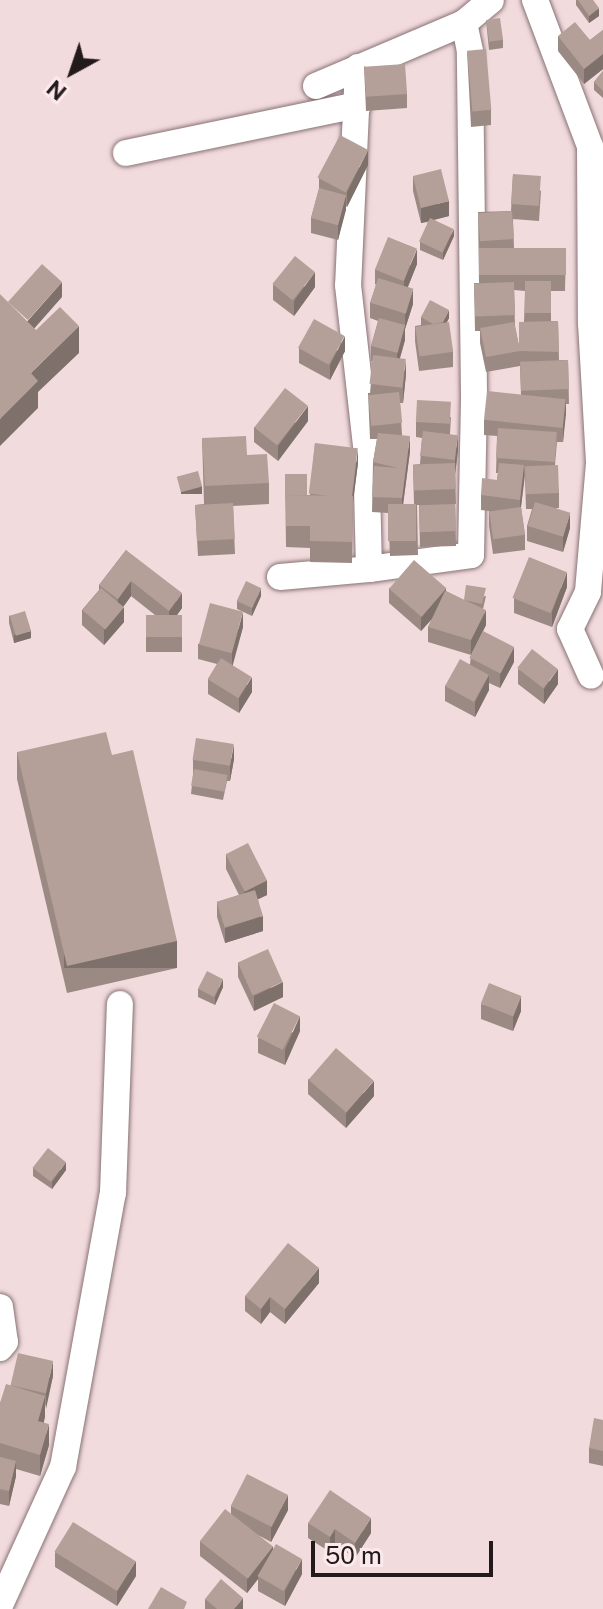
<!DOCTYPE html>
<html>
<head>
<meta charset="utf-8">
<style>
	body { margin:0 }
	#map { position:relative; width:603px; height:1609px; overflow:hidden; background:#f2dbdd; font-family:"Public Sans",sans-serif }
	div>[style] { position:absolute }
	.roads { filter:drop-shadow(0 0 2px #877275) drop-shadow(0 0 2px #877275) }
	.street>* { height:26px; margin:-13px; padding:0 13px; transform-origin:13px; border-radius:13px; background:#fff }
	.wall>* { inset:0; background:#9b8a83 }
	.shaded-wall>* { inset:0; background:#7e706a; transform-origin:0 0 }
	.building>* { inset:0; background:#b4a098; transform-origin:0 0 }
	span { translate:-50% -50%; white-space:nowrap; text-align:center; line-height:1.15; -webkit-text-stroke:7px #fce9eb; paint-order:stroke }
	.north { position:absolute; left:32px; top:32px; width:80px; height:80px; -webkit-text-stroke:6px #fce9eb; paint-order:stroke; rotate:220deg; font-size:22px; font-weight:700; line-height:32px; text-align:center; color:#221a1b }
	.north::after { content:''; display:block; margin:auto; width:28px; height:36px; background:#221a1b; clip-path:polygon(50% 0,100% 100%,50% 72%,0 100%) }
	.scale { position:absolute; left:311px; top:1541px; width:182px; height:36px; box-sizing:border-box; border:4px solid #221a1b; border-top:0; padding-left:10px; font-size:24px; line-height:28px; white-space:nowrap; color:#221a1b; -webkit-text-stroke:6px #fce9eb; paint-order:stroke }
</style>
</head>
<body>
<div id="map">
	<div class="roads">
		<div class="street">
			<i style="left:535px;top:0;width:156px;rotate:69.4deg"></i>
			<i style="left:590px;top:146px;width:177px;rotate:89.7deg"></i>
			<i style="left:591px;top:323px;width:140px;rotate:86.7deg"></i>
			<i style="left:599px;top:463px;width:129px;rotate:94.9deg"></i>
			<i style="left:588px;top:592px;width:41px;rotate:115.9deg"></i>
			<i style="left:570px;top:629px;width:51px;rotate:65.9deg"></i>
			<i style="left:358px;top:67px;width:218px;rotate:92.6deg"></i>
			<i style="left:348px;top:285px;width:162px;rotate:83.6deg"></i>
			<i style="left:366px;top:446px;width:123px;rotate:88.6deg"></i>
			<i style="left:369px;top:569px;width:103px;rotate:-7.8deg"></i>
			<i style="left:471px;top:555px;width:161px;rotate:-88.9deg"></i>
			<i style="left:474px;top:394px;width:343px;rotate:-90.7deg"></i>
			<i style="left:470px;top:51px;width:29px;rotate:-102deg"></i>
			<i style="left:316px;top:86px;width:161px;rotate:-23.1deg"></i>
			<i style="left:464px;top:23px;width:35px;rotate:-40deg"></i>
			<i style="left:126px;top:153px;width:237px;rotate:-11.7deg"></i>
			<i style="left:280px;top:577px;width:89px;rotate:-5.1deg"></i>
			<i style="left:0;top:1307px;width:35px;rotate:82deg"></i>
			<i style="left:5px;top:1342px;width:8px;rotate:130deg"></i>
			<i style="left:0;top:1605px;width:152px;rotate:-65.5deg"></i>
			<i style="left:63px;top:1467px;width:279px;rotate:-79.7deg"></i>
			<i style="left:113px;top:1193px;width:189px;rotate:-87.9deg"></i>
		</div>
	</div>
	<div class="wall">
		<i style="clip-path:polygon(576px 0,593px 0,599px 16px,589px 23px,576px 5px)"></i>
		<i style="clip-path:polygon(486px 20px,503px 40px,503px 48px,489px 50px)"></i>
		<i style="clip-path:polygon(603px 30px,603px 69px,584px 84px,558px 51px,558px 36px,590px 40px)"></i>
		<i style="clip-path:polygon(467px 51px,491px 110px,491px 125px,471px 127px)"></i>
		<i style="clip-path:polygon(364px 66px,407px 94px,407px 108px,366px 111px)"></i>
		<i style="clip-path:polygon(603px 71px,603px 98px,594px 90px,594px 82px)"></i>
		<i style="clip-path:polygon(368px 165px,347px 207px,346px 206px,338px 240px,311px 233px,311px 218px,319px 189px,319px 178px)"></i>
		<i style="clip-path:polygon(evenodd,513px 174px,541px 191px,539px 221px,513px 219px,514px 248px,566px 248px,565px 291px,551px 291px,551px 321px,558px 321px,559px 360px,568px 360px,569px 404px,566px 404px,563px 442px,557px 442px,555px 465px,559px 493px,559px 508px,556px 508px,570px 528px,563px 552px,527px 541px,527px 526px,532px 509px,526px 509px,525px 476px,521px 507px,525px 535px,525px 550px,493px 554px,489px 526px,489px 511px,481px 510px,481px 495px,497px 480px,498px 473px,496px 473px,497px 436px,484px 435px,484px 420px,521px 395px,520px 366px,486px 372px,480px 343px,480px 331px,475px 331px,474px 283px,479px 283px,478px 212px,511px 211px,513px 174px,514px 290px,525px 291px,524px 322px,519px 346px,515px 326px,514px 290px)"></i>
		<i style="clip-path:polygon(413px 176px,449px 216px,434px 220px,454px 236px,443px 260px,420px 250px,420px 242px,428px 222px,421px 223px,413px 191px)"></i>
		<i style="clip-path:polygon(417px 264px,408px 287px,413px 304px,405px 329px,405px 340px,400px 358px,406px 374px,403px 403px,400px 403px,402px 435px,410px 451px,403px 504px,414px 504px,413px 465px,420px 464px,422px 438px,416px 437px,416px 422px,451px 417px,450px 434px,458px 450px,455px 474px,456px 504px,437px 504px,455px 504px,456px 546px,420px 547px,419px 505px,417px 505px,418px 555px,390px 556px,388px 513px,372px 512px,373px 462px,377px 439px,370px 439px,368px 393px,370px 393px,373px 361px,371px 361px,371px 346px,378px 321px,370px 318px,370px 303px,376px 285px,375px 284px,375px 269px)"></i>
		<i style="clip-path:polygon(273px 285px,315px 287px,294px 316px,273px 300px)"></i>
		<i style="clip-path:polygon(421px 317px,449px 318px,447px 322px,453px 352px,453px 367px,419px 371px,415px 341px,415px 326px,421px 325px)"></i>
		<i style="clip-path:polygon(299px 348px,345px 351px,330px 380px,299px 363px)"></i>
		<i style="clip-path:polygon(308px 421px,278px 461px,254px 442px,254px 427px)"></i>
		<i style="clip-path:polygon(202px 438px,247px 455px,269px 483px,269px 504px,233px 506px,235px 554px,198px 556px,195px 505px,204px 504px)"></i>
		<i style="clip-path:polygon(315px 443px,358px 463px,353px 502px,352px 563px,310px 562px,310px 548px,286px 547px,285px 474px,307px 495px,310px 495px)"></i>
		<i style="clip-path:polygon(126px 550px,182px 608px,177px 615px,182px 615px,182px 652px,146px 652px,146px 615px,155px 615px,131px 596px,123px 607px,124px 622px,104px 645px,82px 625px,82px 610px,99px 590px,99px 585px)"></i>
		<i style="clip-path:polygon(567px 587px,552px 627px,514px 613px,514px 598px)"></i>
		<i style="clip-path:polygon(389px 588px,446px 591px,464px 600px,486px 596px,483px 609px,486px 625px,472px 653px,514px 662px,500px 688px,489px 683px,489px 690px,475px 717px,445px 701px,445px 686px,470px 664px,471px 655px,428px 642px,428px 627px,432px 619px,421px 631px,389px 603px)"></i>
		<i style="clip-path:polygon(261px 596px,252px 616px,237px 609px,237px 601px)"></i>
		<i style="clip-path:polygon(9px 615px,31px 638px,14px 643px,9px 623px)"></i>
		<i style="clip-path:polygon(243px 627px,232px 665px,252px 692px,239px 713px,208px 694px,208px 679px,217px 664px,198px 659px,198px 644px)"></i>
		<i style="clip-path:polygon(518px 669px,558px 684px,544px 704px,518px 684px)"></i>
		<i style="clip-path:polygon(17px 752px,112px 755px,177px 968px,67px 993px,17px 779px)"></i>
		<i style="clip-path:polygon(234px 759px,230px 781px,227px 781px,223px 800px,191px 794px,193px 775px,193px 760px)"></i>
		<i style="clip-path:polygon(226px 854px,267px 895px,258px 899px,263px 931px,225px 943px,217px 917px,217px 902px,239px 895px,226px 869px)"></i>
		<i style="clip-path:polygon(238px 962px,283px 997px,254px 1011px,238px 977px)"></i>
		<i style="clip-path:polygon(223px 987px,215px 1005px,198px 997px,198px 989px)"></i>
		<i style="clip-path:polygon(481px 1004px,521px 1011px,513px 1031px,481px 1019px)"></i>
		<i style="clip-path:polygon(300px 1031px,285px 1065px,258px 1053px,258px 1038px)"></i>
		<i style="clip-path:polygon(308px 1079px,374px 1096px,346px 1128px,308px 1094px)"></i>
		<i style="clip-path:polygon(33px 1168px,66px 1170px,52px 1189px,33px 1176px)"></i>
		<i style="clip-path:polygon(319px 1283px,285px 1324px,270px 1312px,261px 1324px,245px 1311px,245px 1296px)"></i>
		<i style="clip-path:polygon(53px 1376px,45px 1408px,44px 1423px,49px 1445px,40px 1476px,16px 1469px,16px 1476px,9px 1506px,0 1504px,0 1403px,11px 1385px)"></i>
		<i style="clip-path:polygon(603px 1420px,603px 1466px,589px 1463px,589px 1448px)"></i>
		<i style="clip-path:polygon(231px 1506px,288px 1510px,271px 1542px,258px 1535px,273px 1551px,302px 1574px,285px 1606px,258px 1591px,258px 1579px,247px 1593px,200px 1556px,200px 1541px,231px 1514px)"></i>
		<i style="clip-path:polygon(308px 1523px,371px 1533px,355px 1558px,335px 1544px,330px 1552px,308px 1538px)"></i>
		<i style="clip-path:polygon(55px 1552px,136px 1576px,117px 1606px,55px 1567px)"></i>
		<i style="clip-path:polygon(205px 1599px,243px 1609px,205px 1609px)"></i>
	</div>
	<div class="shaded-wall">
		<i style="clip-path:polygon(599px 8px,599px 16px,589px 23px,589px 16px)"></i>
		<i style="clip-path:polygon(603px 54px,603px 69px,584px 84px,584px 69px)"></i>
		<i style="clip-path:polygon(368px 150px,368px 165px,347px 207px,347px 192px)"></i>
		<i style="clip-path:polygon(346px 195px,346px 210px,338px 240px,338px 225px)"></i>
		<i style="clip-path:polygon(449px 201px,449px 216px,421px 223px,421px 208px)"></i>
		<i style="clip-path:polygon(454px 229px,454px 236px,443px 260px,443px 252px)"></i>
		<i style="clip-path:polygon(417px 249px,417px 264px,404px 296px,404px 281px)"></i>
		<i style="clip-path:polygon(315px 272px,315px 287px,294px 316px,294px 301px)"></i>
		<i style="clip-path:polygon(62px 282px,62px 297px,25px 339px,25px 324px)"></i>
		<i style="clip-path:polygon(413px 289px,413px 304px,405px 329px,405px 314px)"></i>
		<i style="clip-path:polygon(449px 310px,449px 318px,440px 335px,440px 328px)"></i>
		<i style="clip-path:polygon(405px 325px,405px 340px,397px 368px,397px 353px)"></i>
		<i style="clip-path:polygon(79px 326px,79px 353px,38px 392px,38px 408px,0 446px,0 419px,31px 373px)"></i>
		<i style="clip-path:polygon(345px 336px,345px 351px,330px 380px,330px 365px)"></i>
		<i style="clip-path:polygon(406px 359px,406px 374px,403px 403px,403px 388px)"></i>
		<i style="clip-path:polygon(566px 399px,566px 414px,563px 442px,563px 427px)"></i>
		<i style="clip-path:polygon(308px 406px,308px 421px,278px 461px,278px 446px)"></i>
		<i style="clip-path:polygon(458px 435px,458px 450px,455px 475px,455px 460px)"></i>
		<i style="clip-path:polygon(410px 436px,410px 451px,402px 513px,402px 498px)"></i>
		<i style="clip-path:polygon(358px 448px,358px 463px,353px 502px,352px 563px,353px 503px,352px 499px)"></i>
		<i style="clip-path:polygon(524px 465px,524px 480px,520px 515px,520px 500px)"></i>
		<i style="left:202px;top:486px;width:8px;height:21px;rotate:90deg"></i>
		<i style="clip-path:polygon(570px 513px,570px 528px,563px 552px,563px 537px)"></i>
		<i style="clip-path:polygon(567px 572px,567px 587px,552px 627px,552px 612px)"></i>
		<i style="clip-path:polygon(131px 581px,131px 596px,118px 614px,118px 599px)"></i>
		<i style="clip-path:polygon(261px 588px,261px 596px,252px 616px,252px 608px)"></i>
		<i style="clip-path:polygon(446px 588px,446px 603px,421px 631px,421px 616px)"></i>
		<i style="clip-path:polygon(182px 593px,182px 608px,169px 626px,169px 611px)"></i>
		<i style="clip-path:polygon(124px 607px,124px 622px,104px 645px,104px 630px)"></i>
		<i style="clip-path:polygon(486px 610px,486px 625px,471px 655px,471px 640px)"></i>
		<i style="clip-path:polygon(243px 612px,243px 627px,232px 668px,232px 653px)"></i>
		<i style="clip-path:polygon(31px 631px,31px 638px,14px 643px,14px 635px)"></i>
		<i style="clip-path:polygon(514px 647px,514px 662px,500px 688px,500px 673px)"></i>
		<i style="clip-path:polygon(558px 669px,558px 684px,544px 704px,544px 689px)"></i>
		<i style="clip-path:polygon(489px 675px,489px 690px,475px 717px,475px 702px)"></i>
		<i style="clip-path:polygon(252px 677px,252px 692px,239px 713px,239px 698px)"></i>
		<i style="clip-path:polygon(234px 744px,234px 759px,230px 781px,230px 766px)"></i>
		<i style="clip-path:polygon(267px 880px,267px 895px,244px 906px,244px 891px)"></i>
		<i style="clip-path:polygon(263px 916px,263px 931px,225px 943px,225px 928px)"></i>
		<i style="left:177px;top:941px;width:27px;height:113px;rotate:90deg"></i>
		<i style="clip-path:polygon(223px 979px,223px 987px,215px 1005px,215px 997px)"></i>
		<i style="clip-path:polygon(283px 982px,283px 997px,254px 1011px,254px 996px)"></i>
		<i style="clip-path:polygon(521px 996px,521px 1011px,513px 1031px,513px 1016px)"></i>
		<i style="clip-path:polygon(300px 1016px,300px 1031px,285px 1065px,285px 1050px)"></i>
		<i style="clip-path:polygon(374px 1081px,374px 1096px,346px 1128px,346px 1113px)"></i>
		<i style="clip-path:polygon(66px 1162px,66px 1170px,52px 1189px,52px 1182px)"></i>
		<i style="clip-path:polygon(319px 1268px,319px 1283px,285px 1324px,285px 1309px)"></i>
		<i style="clip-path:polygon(270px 1297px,270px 1312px,261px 1324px,261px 1309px)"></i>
		<i style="clip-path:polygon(53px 1361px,53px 1376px,46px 1409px,46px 1394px)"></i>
		<i style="clip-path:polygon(45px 1396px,45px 1417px,38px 1442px,38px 1421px)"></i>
		<i style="clip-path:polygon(49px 1424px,49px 1445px,40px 1476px,40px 1455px)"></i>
		<i style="clip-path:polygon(16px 1461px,16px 1476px,9px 1506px,9px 1491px)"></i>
		<i style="clip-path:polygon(288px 1495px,288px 1510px,271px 1542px,271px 1527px)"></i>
		<i style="clip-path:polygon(371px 1518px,371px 1533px,355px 1558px,355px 1543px)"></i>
		<i style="clip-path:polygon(335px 1529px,335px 1544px,330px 1552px,330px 1537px)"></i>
		<i style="clip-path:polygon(273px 1546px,273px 1561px,258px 1576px,258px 1579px,247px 1593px,247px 1578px)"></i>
		<i style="clip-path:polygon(302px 1559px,302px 1574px,285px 1606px,285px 1591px)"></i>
		<i style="clip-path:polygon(136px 1561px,136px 1576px,117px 1606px,117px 1591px)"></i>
		<i style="clip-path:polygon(243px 1598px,243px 1609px,234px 1609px)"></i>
	</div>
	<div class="building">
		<i style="clip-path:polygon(578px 0,593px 0,599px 8px,589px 16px)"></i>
		<i style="left:500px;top:18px;width:22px;height:14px;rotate:82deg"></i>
		<i style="clip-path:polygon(575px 22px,590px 40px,603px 30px,603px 54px,584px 69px,558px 36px)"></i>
		<i style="left:486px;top:49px;width:61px;height:19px;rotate:85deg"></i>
		<i style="left:405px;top:64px;width:30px;height:41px;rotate:86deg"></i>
		<i style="clip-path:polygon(603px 71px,603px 91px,594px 82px)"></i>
		<i style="left:340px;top:135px;width:32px;height:48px;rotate:28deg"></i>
		<i style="left:441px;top:169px;width:33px;height:29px;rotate:76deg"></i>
		<i style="left:513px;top:174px;width:28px;height:30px;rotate:4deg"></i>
		<i style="left:319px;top:188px;width:28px;height:31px;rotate:15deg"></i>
		<i style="left:512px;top:211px;width:28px;height:34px;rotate:86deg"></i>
		<i style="left:430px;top:218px;width:26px;height:26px;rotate:25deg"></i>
		<i style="left:388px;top:237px;width:31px;height:35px;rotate:22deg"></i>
		<i style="left:479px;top:248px;width:87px;height:27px"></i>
		<i style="left:295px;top:256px;width:26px;height:36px;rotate:39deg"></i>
		<i style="left:42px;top:264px;width:27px;height:51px;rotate:42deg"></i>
		<i style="left:378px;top:278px;width:37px;height:26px;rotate:17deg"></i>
		<i style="left:525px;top:281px;width:26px;height:32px"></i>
		<i style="left:514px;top:282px;width:33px;height:40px;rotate:88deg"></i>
		<i style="clip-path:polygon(0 294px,36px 330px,60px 307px,79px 326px,31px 373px,38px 381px,0 419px)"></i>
		<i style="clip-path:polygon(430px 300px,449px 310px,443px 322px,433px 324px,421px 317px)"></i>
		<i style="left:379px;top:318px;width:27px;height:29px;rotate:15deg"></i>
		<i style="left:314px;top:319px;width:35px;height:33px;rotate:29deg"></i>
		<i style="clip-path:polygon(558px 321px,559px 352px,520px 351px,486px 357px,480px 328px,514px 322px,519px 346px,519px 322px)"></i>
		<i style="left:449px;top:322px;width:30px;height:34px;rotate:82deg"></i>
		<i style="left:373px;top:355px;width:33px;height:29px;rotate:7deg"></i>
		<i style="left:568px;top:360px;width:29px;height:48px;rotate:88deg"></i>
		<i style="left:285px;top:388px;width:29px;height:50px;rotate:38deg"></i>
		<i style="left:487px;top:391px;width:79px;height:29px;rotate:6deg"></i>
		<i style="left:399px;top:392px;width:31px;height:31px;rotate:84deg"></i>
		<i style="left:417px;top:400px;width:34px;height:22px;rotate:3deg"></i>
		<i style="left:498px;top:428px;width:59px;height:30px;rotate:4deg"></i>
		<i style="left:423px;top:431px;width:35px;height:25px;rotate:7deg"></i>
		<i style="clip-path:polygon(378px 433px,410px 436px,402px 498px,372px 497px,374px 466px,398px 468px,373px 462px)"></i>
		<i style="clip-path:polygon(246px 436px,247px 455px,267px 454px,269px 483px,205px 486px,202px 438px)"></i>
		<i style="left:315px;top:443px;width:43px;height:51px;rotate:7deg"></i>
		<i style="left:455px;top:463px;width:26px;height:42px;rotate:88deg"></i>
		<i style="clip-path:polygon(499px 463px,524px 465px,520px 500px,481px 495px,482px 478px,497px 480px)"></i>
		<i style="left:558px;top:465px;width:28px;height:33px;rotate:88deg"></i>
		<i style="left:198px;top:471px;width:16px;height:22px;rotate:75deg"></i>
		<i style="clip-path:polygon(285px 474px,307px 474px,307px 495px,286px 495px,285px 500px)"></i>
		<i style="clip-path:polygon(286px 495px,353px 496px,352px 542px,310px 541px,310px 526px,286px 526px)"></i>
		<i style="left:535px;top:502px;width:37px;height:25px;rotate:17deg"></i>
		<i style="left:233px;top:503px;width:36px;height:38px;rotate:87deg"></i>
		<i style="left:388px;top:504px;width:28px;height:37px"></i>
		<i style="left:455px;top:504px;width:27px;height:36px;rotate:88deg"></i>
		<i style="left:521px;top:507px;width:28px;height:32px;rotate:82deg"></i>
		<i style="clip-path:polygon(126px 550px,182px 593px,169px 611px,131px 581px,118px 599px,99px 585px)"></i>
		<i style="left:529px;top:557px;width:41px;height:44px;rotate:22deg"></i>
		<i style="left:414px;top:560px;width:43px;height:38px;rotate:41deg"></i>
		<i style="left:246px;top:581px;width:17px;height:22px;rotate:25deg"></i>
		<i style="clip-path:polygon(466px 585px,486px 588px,482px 604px,464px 600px)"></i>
		<i style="left:101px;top:588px;width:30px;height:29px;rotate:40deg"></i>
		<i style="clip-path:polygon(445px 591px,486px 610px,471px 640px,428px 627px)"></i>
		<i style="left:210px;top:603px;width:34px;height:43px;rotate:15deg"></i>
		<i style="left:25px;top:611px;width:21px;height:16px;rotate:73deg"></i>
		<i style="left:146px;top:615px;width:36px;height:22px"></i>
		<i style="left:483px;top:631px;width:35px;height:30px;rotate:27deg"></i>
		<i style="left:532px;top:649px;width:33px;height:24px;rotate:38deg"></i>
		<i style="left:221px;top:658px;width:36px;height:25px;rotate:32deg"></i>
		<i style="left:460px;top:659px;width:33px;height:31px;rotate:29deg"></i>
		<i style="clip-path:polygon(106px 732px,112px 755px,133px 750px,177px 941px,67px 966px,17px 752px)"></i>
		<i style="left:196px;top:738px;width:38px;height:22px;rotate:9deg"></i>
		<i style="left:194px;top:769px;width:34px;height:17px;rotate:10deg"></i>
		<i style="left:248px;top:843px;width:42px;height:25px;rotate:63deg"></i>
		<i style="left:255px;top:890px;width:27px;height:40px;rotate:73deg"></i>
		<i style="left:268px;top:949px;width:36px;height:33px;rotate:66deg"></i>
		<i style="left:207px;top:971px;width:18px;height:20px;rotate:27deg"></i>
		<i style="left:489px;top:983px;width:35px;height:22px;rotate:22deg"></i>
		<i style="left:274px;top:1003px;width:29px;height:38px;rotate:27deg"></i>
		<i style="left:336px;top:1048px;width:50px;height:42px;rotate:41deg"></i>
		<i style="left:48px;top:1148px;width:23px;height:25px;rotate:38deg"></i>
		<i style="clip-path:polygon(288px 1243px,319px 1268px,285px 1309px,270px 1297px,261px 1309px,245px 1296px)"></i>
		<i style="left:18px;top:1353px;width:36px;height:33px;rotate:13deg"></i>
		<i style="clip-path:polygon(6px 1384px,45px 1396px,38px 1421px,49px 1424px,40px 1455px,0 1443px,0 1403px)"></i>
		<i style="clip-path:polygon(594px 1418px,603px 1420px,603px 1451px,589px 1448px)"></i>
		<i style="clip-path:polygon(0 1457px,16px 1461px,9px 1491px,0 1489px)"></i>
		<i style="left:247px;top:1474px;width:46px;height:36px;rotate:27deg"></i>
		<i style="clip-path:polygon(330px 1490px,371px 1518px,355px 1543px,335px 1529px,330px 1537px,308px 1523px)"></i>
		<i style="left:225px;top:1509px;width:61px;height:41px;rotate:38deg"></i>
		<i style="left:73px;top:1522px;width:74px;height:35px;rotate:32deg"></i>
		<i style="left:276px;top:1544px;width:30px;height:37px;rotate:30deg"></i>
		<i style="clip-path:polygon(221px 1579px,243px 1598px,234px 1609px,217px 1609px,205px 1599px)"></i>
		<i style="clip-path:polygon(161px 1587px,187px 1602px,184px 1609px,148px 1609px)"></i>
	</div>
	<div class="north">N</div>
	<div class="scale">50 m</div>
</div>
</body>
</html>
